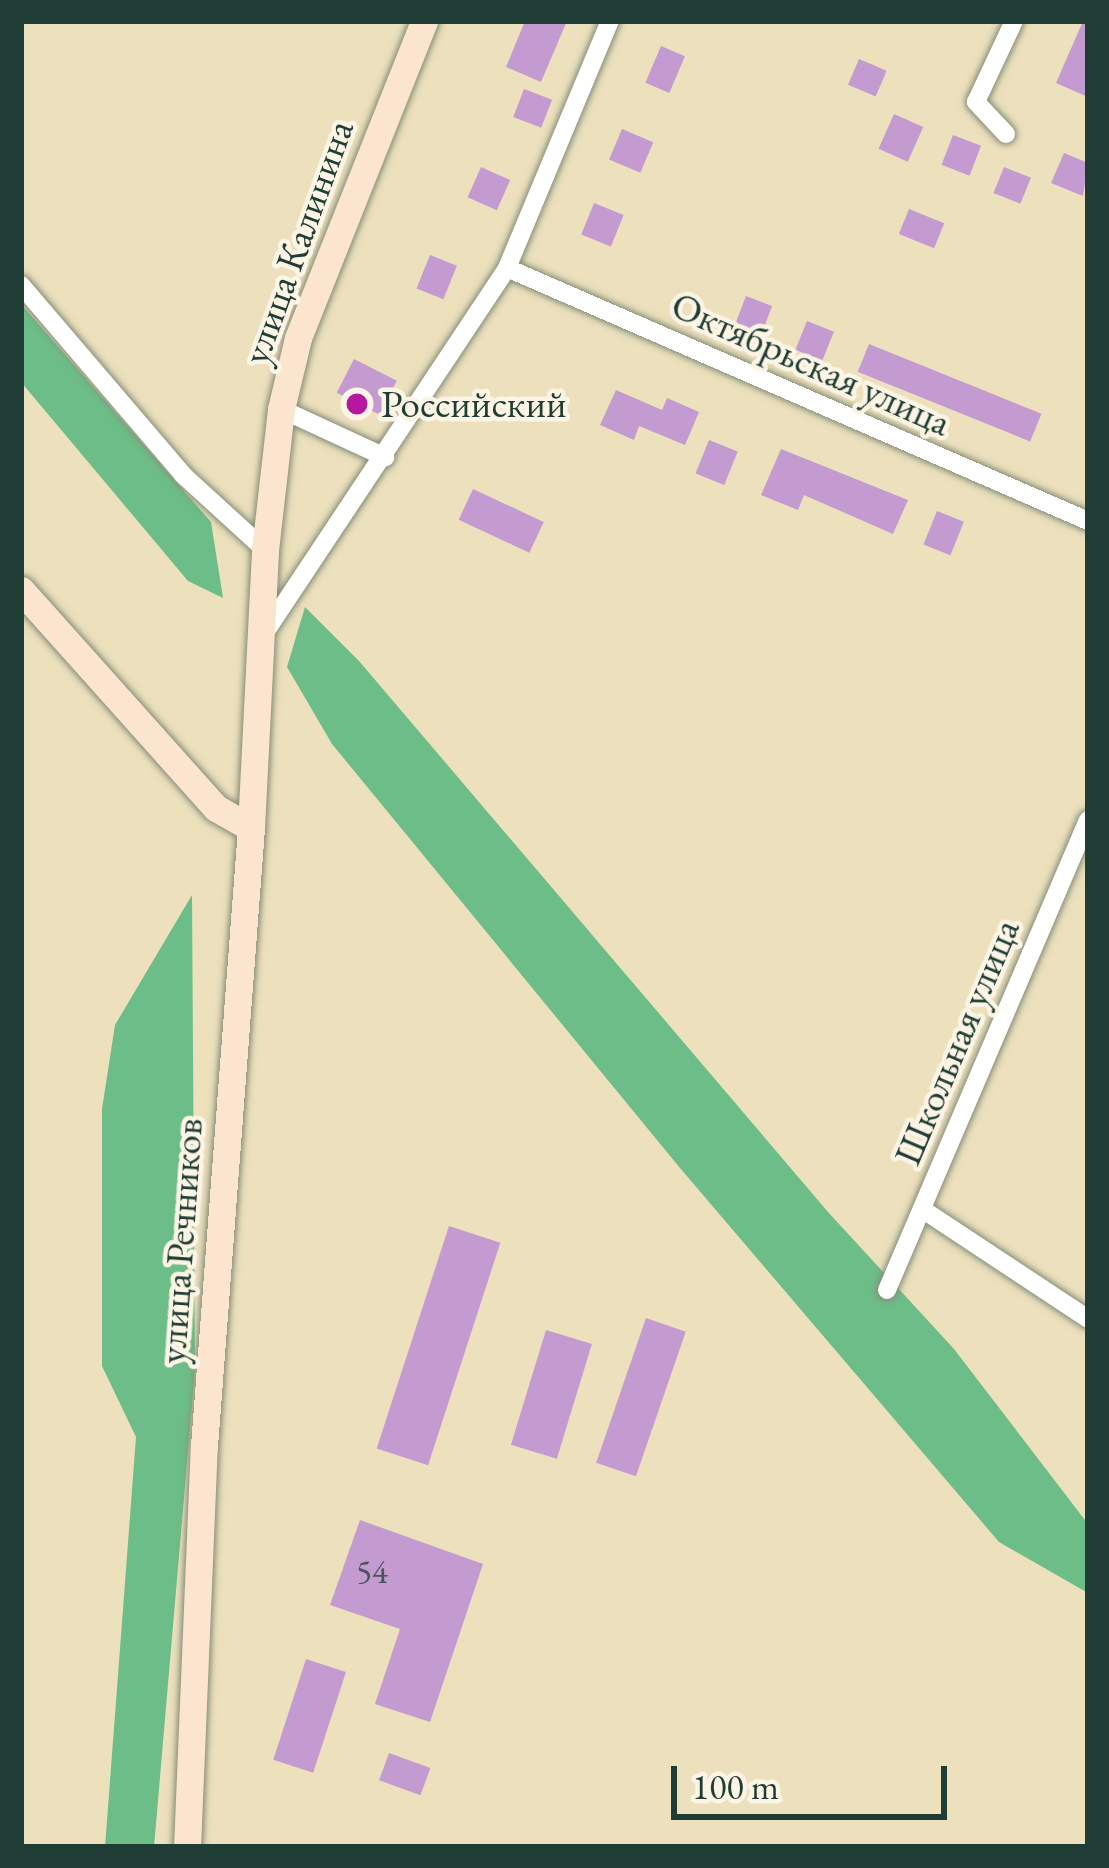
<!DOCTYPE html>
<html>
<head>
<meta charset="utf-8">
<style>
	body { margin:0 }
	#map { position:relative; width:1109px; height:1868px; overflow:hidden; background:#ece0bd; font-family:"EB Garamond",serif }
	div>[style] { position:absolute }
	.forest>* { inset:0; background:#6dbd88 }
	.building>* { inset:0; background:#c39bd0; transform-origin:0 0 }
	.roads { filter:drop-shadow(0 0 3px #868e78) drop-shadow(0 0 3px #868e78) }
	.street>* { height:18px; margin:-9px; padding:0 9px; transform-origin:9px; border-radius:9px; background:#fff }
	.secondary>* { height:27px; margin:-13.5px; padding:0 13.5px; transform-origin:13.5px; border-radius:13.5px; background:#fce5cf }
	.dots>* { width:33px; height:33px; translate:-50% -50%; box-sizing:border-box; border:6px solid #fcf5e5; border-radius:50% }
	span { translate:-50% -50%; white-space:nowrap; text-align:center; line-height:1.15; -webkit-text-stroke:9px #fcf5e5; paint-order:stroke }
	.number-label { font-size:33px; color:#48545b }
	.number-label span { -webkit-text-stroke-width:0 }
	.street-label { font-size:39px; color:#1f3d34 }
	.poi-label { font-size:39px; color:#1f3d34 }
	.left { translate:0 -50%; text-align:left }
	.frame { position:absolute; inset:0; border:24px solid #1f3d34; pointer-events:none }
	.scale { position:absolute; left:671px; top:1766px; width:276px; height:54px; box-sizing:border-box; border:6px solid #1f3d34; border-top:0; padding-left:15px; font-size:36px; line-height:42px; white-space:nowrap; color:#1f3d34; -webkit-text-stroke:9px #fcf5e5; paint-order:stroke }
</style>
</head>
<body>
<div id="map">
	<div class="forest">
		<i style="clip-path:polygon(21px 304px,211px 522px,223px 598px,188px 581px,21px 382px)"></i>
		<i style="clip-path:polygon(305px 607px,359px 661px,828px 1212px,954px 1349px,1088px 1524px,1088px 1593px,999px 1542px,680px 1168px,332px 744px,287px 667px)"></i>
		<i style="clip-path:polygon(192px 895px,195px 1370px,154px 1847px,105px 1847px,136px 1437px,102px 1366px,102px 1109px,115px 1025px)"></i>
	</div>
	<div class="building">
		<i style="clip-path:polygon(525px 21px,567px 21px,541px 82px,506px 67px)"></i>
		<i style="clip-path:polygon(1083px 21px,1088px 21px,1088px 97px,1056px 83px)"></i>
		<i style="left:661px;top:46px;width:26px;height:40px;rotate:23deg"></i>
		<i style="left:859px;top:59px;width:30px;height:28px;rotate:23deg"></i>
		<i style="left:524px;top:89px;width:30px;height:30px;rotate:21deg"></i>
		<i style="left:894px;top:114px;width:32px;height:38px;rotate:24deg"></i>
		<i style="left:622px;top:129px;width:34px;height:33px;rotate:23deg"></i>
		<i style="left:953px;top:135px;width:30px;height:32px;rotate:21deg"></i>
		<i style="clip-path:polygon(1064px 153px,1088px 163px,1083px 196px,1051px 183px)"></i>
		<i style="left:481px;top:167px;width:32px;height:33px;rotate:24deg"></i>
		<i style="left:1004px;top:167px;width:29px;height:28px;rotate:22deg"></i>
		<i style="left:594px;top:203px;width:32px;height:34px;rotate:22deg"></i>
		<i style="left:909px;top:209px;width:38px;height:27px;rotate:22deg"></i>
		<i style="left:430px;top:255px;width:29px;height:36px;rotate:22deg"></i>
		<i style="left:746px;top:296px;width:28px;height:29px;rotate:21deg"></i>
		<i style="left:807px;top:321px;width:29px;height:31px;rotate:22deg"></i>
		<i style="left:869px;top:344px;width:186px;height:30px;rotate:22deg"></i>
		<i style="left:354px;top:359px;width:48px;height:38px;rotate:27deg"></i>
		<i style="clip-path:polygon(616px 390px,662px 410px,667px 398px,699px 412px,685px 445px,639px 426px,634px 440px,600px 425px)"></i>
		<i style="left:709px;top:440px;width:31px;height:36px;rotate:22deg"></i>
		<i style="clip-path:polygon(781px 449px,908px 500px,893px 534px,804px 495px,798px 510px,761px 495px)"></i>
		<i style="left:473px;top:489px;width:78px;height:34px;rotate:25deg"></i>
		<i style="left:937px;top:511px;width:29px;height:36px;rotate:22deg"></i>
		<i style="left:449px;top:1226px;width:54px;height:234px;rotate:18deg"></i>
		<i style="left:646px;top:1318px;width:42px;height:153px;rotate:19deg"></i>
		<i style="left:546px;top:1330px;width:48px;height:120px;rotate:17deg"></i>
		<i style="clip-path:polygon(360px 1520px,483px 1564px,430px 1722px,375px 1704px,400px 1629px,330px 1605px)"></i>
		<i style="left:306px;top:1659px;width:42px;height:106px;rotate:18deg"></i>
		<i style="left:389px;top:1753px;width:44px;height:29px;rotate:20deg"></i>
	</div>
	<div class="roads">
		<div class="street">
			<i style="left:1006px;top:134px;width:44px;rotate:-133.2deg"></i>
			<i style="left:976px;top:102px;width:89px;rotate:-64.9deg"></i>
			<i style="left:507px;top:268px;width:634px;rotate:23.53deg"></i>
			<i style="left:21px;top:285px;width:250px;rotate:49.5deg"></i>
			<i style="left:183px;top:475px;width:111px;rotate:42.4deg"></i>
			<i style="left:281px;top:409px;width:115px;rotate:24.8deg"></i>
			<i style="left:262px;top:637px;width:443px;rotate:-56.4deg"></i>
			<i style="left:507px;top:268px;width:268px;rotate:-67.4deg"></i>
			<i style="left:922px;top:1209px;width:199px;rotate:33.5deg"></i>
			<i style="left:887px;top:1290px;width:511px;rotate:-66.85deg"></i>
		</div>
		<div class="secondary">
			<i style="left:21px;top:590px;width:292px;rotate:48.2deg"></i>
			<i style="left:216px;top:808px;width:40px;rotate:29.7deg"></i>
			<i style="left:187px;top:1847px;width:401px;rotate:-87.6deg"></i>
			<i style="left:204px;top:1446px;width:620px;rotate:-85.65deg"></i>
			<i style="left:251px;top:828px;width:278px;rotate:-87.1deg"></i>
			<i style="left:265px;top:550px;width:142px;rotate:-83.5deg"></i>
			<i style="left:281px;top:409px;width:73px;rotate:-76.5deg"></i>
			<i style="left:298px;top:338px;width:341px;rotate:-68.3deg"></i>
		</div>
	</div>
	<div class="dots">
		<i style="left:357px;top:404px;background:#b5179e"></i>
	</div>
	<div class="number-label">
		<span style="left:372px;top:1572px">54</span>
	</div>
	<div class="street-label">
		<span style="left:298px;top:242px;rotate:-70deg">улица Калинина</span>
		<span style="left:811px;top:364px;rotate:24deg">Октябрьская улица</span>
		<span style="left:957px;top:1042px;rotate:-67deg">Школьная улица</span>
		<span style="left:181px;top:1241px;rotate:-86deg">улица Речников</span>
	</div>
	<div class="poi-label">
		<span class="left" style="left:381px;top:404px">Российский</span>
	</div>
	<div class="frame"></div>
	<div class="scale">100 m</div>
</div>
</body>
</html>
